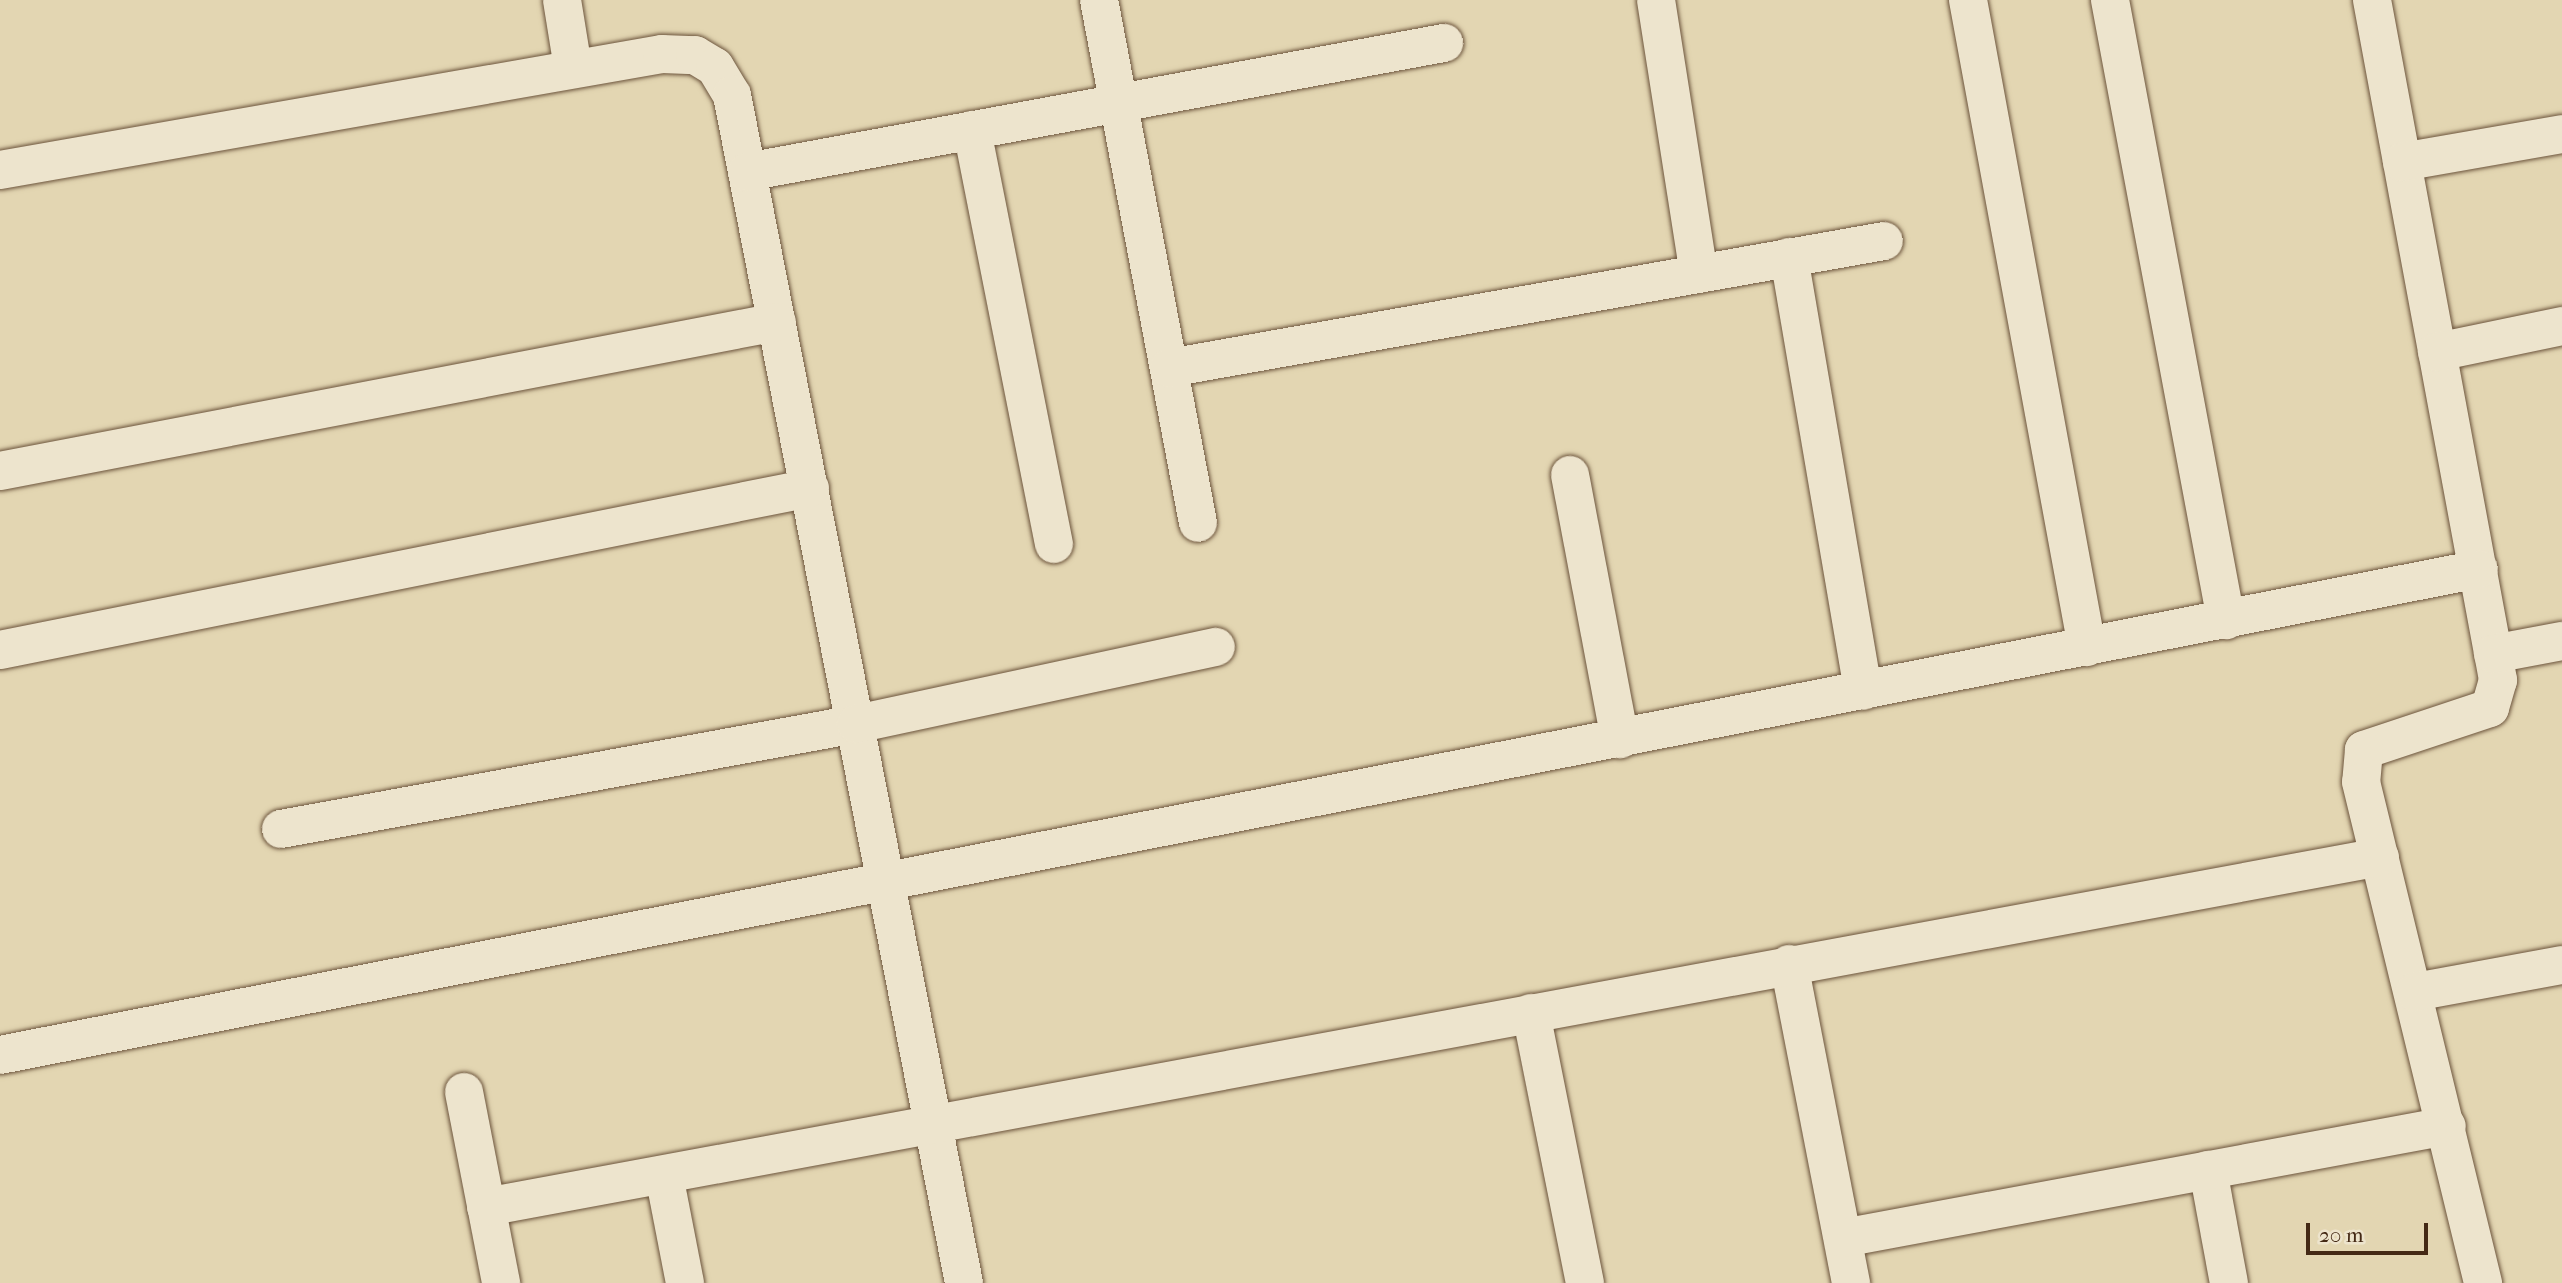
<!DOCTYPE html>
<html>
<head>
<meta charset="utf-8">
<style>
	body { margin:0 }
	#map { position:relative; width:2562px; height:1283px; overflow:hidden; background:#e3d6b2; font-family:"IM FELL French Canon",serif }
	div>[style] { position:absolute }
	.roads { filter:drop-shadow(0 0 2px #6c543c) drop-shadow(0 0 2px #6c543c) }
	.minor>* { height:38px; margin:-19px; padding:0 19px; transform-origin:19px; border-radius:19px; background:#ede4cd }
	span { translate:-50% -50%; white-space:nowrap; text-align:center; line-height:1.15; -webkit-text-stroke:6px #ede4cd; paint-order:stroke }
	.scale { position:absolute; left:2306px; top:1223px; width:122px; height:32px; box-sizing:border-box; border:4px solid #442915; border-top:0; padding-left:9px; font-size:21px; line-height:24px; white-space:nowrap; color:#442915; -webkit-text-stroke:5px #ede4cd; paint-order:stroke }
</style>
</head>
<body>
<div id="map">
	<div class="roads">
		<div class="minor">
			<i style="left:562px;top:0;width:69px;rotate:80.8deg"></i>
			<i style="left:1099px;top:0;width:532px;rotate:79.28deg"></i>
			<i style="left:1656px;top:0;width:277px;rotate:81.1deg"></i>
			<i style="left:1968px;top:0;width:658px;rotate:79.58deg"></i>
			<i style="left:2110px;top:0;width:631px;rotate:79.4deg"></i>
			<i style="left:2372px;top:0;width:692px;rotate:79.5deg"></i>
			<i style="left:2498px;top:680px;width:29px;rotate:106deg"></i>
			<i style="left:2490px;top:708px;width:133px;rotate:161.6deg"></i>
			<i style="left:2364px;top:750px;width:32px;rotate:95deg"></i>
			<i style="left:2361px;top:782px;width:516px;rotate:76.31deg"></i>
			<i style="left:972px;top:130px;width:422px;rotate:78.8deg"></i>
			<i style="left:2402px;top:162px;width:162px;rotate:-9.9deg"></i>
			<i style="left:0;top:170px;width:672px;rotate:-9.94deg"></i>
			<i style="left:662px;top:54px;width:33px;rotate:2deg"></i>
			<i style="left:695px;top:55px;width:23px;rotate:31deg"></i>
			<i style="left:715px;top:67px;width:33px;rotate:59deg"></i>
			<i style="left:732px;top:95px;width:1210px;rotate:78.95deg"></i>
			<i style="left:747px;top:172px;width:709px;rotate:-10.49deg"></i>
			<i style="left:1789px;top:257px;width:440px;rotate:80.3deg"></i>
			<i style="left:2437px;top:352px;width:128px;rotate:-11.7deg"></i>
			<i style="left:1169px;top:368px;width:726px;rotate:-10.07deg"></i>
			<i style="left:0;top:471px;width:791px;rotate:-10.86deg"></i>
			<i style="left:1570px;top:475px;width:269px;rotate:79.3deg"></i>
			<i style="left:0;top:650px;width:826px;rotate:-11.31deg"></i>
			<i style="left:2493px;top:654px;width:70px;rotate:-10.7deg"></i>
			<i style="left:281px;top:829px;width:585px;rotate:-10.35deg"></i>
			<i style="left:856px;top:724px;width:368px;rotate:-12.1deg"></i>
			<i style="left:1789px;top:964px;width:325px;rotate:79deg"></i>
			<i style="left:2415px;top:992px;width:149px;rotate:-10.4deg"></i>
			<i style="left:1531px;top:1013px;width:275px;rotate:78.7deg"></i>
			<i style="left:0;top:1055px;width:2526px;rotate:-11.09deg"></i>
			<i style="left:464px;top:1092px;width:195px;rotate:79deg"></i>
			<i style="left:2208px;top:1170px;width:115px;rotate:79.5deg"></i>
			<i style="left:664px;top:1175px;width:110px;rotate:79deg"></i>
			<i style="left:486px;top:1207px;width:1926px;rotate:-10.47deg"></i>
			<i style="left:1843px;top:1238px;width:614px;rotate:-10.51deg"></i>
		</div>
	</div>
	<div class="scale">20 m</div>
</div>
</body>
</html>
